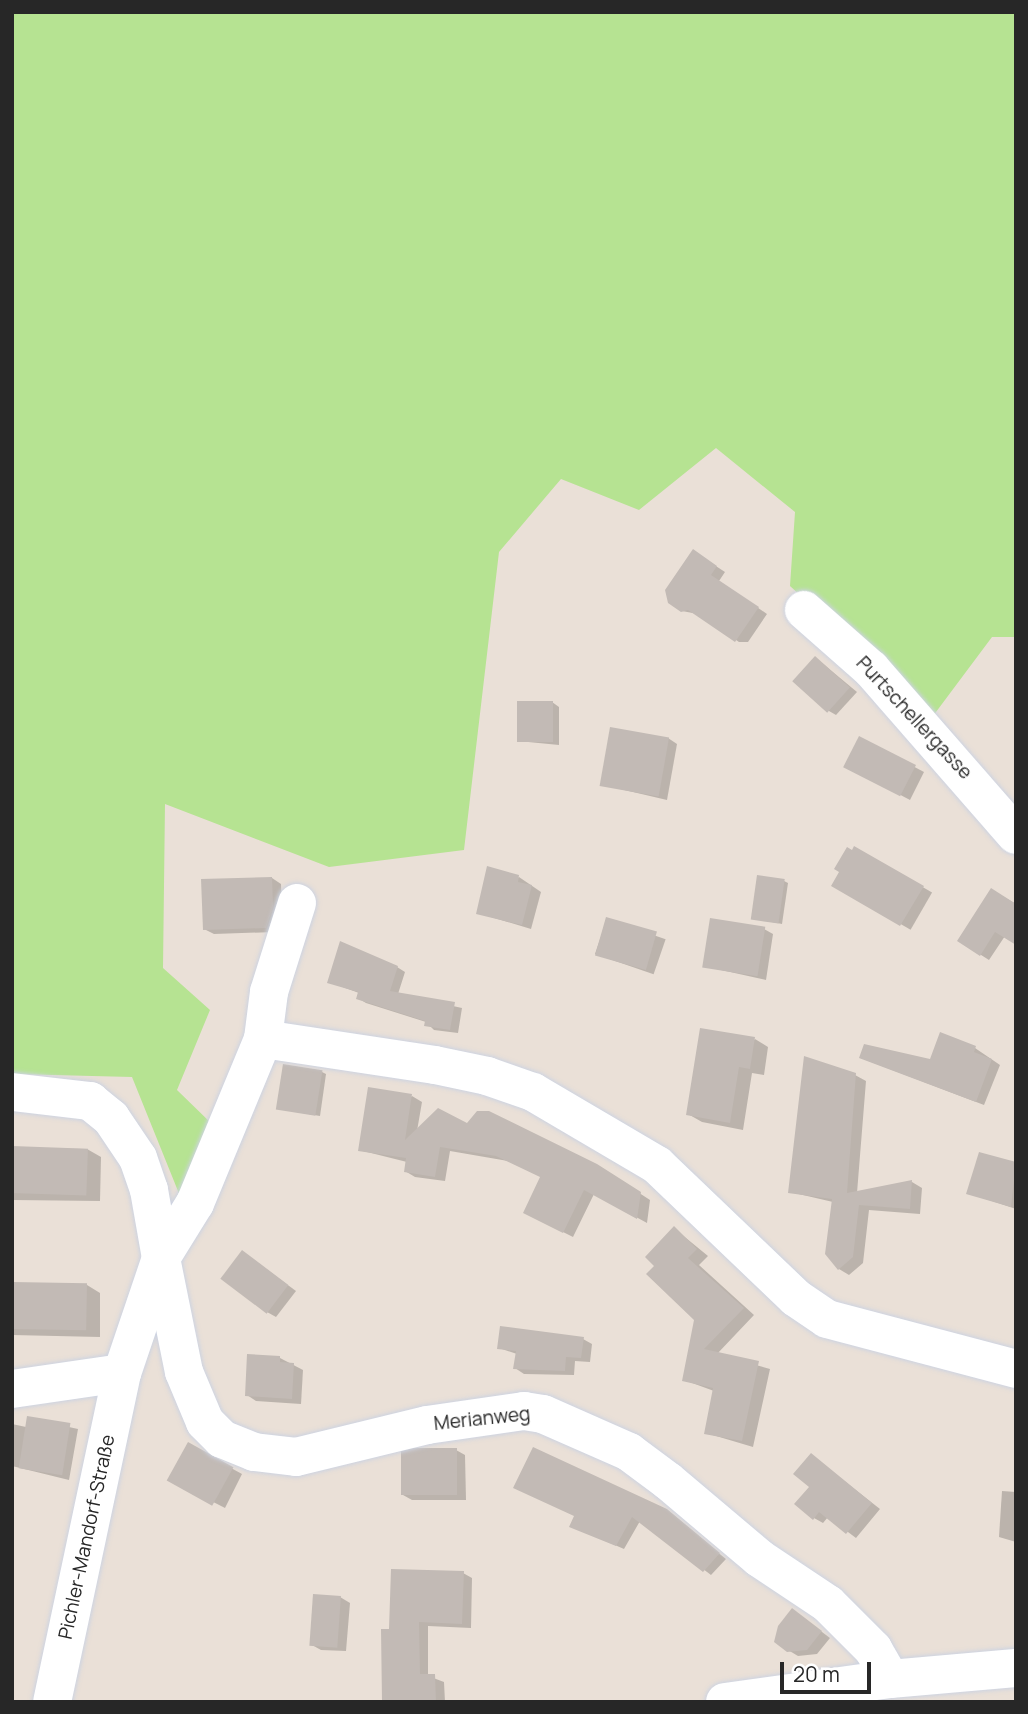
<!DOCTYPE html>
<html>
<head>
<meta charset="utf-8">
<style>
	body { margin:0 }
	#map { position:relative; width:1028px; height:1714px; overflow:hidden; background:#eae0d7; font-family:Manrope,sans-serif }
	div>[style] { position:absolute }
	.green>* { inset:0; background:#b6e392 }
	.shadow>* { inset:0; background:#0003; transform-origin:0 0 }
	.building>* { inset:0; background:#c2bab5; transform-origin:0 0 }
	.roads { filter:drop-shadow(0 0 2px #cdd3e1) drop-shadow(0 0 2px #cdd3e1) }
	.minor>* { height:38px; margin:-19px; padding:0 19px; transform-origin:19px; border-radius:19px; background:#fff }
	span { translate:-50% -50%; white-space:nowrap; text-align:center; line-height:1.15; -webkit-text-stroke:7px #fff; paint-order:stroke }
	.street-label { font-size:19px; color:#272727 }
	.frame { position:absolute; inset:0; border:14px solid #272727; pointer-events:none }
	.scale { position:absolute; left:780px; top:1662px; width:91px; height:32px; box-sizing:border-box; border:4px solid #272727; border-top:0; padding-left:9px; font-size:21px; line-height:24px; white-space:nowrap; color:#272727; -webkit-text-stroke:5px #fff; paint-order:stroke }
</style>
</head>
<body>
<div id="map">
	<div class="green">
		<i style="clip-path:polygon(12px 12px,1016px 12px,1016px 637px,992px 637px,933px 716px,790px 586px,795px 512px,716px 448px,639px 510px,561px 479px,499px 552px,464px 850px,329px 867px,165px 804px,163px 968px,210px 1010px,177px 1090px,213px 1125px,180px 1196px,132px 1077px,12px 1074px)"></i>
	</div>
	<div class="shadow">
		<i style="clip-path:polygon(702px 557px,725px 572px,719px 581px,767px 614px,748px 642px,739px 642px,698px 614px,682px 611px)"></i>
		<i style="clip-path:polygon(822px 663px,857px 692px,836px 715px,829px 711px)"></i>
		<i style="clip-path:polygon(552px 702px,559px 707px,559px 745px,518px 741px)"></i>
		<i style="clip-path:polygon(668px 738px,677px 744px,667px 800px,603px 785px)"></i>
		<i style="clip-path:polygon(860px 738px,924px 772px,910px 800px,855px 771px)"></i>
		<i style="left:855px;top:848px;width:89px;height:43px;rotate:30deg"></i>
		<i style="clip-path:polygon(519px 877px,541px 892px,531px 929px,478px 913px)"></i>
		<i style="clip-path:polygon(272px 878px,281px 884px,282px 912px,275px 932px,214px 934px,204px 929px)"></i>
		<i style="clip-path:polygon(784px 881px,788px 883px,782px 924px,752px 918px)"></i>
		<i style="clip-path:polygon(992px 890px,1016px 904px,1016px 943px,1005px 936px,989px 960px,959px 941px)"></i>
		<i style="left:607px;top:919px;width:62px;height:37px;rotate:19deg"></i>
		<i style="clip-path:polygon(764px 929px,773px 934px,766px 980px,703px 966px)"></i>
		<i style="clip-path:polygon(397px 967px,405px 972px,398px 994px,462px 1008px,458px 1033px,434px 1030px,426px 1022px,366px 1003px,358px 998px,359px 993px,329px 982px)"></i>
		<i style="clip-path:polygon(755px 1039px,768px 1047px,764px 1075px,752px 1073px,743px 1130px,702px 1122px,688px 1114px)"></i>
		<i style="clip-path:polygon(975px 1048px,1000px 1065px,984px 1105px,861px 1058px,931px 1061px)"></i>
		<i style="clip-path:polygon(322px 1072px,326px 1074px,320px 1116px,279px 1109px)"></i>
		<i style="clip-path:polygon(855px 1075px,866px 1081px,857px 1193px,912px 1182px,922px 1188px,920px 1214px,869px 1210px,863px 1263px,849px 1275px,839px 1269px,833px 1202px,790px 1192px)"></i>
		<i style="clip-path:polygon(412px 1096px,422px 1102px,417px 1131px,468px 1125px,607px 1172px,650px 1200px,647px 1223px,594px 1194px,573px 1237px,535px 1218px,542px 1177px,508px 1161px,450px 1151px,445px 1181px,415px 1177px,405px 1171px,407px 1162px,359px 1150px)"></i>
		<i style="clip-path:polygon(12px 1148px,87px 1149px,101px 1157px,100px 1201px,12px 1200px)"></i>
		<i style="clip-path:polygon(1016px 1164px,1016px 1209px,968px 1193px)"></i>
		<i style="clip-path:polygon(675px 1229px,708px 1256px,699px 1265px,754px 1315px,717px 1354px,770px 1369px,753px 1447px,706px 1433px,714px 1391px,684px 1380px,696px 1320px,657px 1266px)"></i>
		<i style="clip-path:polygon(243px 1252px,296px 1291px,276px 1317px,267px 1312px)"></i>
		<i style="clip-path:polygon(12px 1284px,87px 1285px,100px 1293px,100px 1337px,12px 1335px)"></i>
		<i style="clip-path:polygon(583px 1339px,592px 1344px,590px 1362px,575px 1361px,574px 1375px,524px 1374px,515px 1368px,517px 1354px,499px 1348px)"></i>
		<i style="clip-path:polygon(280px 1358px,303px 1370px,301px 1404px,256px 1401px,247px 1395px)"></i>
		<i style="clip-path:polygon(28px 1418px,78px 1429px,69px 1480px,12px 1466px,12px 1424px,26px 1427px)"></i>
		<i style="clip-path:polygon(189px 1445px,242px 1474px,225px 1508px,180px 1485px)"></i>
		<i style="clip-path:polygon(456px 1450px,465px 1455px,466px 1500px,412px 1500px,403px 1495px)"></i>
		<i style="clip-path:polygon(811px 1455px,880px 1509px,856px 1538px,828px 1517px,823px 1523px,814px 1518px)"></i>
		<i style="clip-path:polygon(1002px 1491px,1016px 1492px,1016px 1542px,999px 1537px)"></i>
		<i style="clip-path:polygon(667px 1511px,726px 1559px,711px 1575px,640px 1521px,624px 1549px,571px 1526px)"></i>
		<i style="clip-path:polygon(463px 1573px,472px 1578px,471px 1628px,428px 1626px,428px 1676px,444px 1682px,445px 1702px,384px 1702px,391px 1630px)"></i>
		<i style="clip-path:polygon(340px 1597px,350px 1603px,346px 1651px,321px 1650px,312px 1645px)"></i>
		<i style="clip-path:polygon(793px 1610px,830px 1638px,817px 1654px,798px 1656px,788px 1650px)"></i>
	</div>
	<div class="building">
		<i style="clip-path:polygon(693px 549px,717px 566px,711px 575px,759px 607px,735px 642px,688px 610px,681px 612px,668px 603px,665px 590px)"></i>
		<i style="left:815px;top:656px;width:47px;height:34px;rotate:42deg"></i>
		<i style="left:517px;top:701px;width:36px;height:41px"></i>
		<i style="left:610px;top:727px;width:60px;height:60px;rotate:10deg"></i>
		<i style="left:859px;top:736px;width:64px;height:35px;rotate:27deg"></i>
		<i style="clip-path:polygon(854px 846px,924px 886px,900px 926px,831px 886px,839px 872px,834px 869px,847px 847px,852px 850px)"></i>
		<i style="clip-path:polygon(487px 866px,519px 875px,518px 882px,532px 885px,522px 925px,476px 914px)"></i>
		<i style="left:757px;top:875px;width:28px;height:45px;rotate:8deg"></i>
		<i style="clip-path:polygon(272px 877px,273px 906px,266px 928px,203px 930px,201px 879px)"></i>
		<i style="clip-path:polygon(991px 888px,1016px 904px,1016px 945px,995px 932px,980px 956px,957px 941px)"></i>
		<i style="left:606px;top:917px;width:53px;height:40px;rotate:16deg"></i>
		<i style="left:710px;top:918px;width:56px;height:50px;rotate:9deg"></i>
		<i style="clip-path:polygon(340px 941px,398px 966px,390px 991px,455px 1002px,450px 1030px,424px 1026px,425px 1021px,356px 999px,358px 992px,327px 983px)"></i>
		<i style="clip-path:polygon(700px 1028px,755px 1037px,750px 1069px,739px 1067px,730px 1123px,686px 1115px)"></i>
		<i style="clip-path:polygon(940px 1032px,976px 1046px,974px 1052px,992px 1059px,976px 1102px,859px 1058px,864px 1044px,930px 1059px)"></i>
		<i style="clip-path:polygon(804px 1056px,856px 1073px,847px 1193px,912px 1180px,910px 1209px,859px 1205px,853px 1257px,838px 1270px,825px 1254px,832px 1199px,788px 1193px)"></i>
		<i style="left:283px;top:1064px;width:40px;height:46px;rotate:9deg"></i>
		<i style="clip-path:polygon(368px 1087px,412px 1094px,405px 1140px,438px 1108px,467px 1123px,477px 1111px,489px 1111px,597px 1164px,641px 1192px,637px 1219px,584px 1190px,563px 1233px,523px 1213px,540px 1177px,496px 1156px,440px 1147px,435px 1177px,404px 1172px,406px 1158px,358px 1151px)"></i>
		<i style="left:12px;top:1146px;width:76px;height:47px;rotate:2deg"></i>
		<i style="clip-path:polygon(979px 1152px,1016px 1162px,1011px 1207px,966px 1194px)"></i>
		<i style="clip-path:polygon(674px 1226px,697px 1249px,688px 1258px,744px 1308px,704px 1349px,759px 1361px,742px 1441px,704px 1434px,713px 1388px,682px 1381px,694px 1320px,646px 1274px,654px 1266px,645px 1257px)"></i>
		<i style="left:242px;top:1250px;width:58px;height:36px;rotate:37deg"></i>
		<i style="left:12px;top:1282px;width:75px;height:47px;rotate:1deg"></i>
		<i style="clip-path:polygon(500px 1326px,584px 1337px,581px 1358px,566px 1357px,565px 1371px,513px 1369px,516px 1351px,497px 1349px)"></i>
		<i style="clip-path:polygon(247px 1354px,280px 1356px,280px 1362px,294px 1363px,292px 1399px,245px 1396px)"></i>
		<i style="left:27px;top:1416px;width:44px;height:53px;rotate:9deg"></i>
		<i style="left:188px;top:1442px;width:52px;height:44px;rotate:29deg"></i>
		<i style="clip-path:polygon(533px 1447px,667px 1509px,720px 1553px,703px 1572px,632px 1517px,616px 1546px,569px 1527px,574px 1516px,513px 1488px)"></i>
		<i style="left:457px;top:1448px;width:47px;height:56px;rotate:90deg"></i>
		<i style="clip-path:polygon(811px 1453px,872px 1503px,846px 1534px,819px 1512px,813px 1520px,794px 1504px,809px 1487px,793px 1474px)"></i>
		<i style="clip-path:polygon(391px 1569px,464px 1571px,462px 1624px,419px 1622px,420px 1674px,435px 1674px,436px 1702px,382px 1702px,381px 1629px,389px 1629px)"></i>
		<i style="left:313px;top:1594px;width:28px;height:52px;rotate:4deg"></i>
		<i style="clip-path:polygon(792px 1608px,822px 1631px,807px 1650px,787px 1652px,774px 1642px,778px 1626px)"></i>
	</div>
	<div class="roads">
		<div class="minor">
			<i style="left:804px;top:610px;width:89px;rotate:41.4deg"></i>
			<i style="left:871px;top:669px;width:220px;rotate:48.9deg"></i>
			<i style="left:297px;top:903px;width:93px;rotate:107.5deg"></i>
			<i style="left:269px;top:992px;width:47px;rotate:97.3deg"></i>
			<i style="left:263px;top:1039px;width:178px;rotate:112.5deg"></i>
			<i style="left:195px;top:1203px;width:65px;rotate:121.7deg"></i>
			<i style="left:161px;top:1258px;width:116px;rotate:78.6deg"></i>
			<i style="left:184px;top:1372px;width:54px;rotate:67.2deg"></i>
			<i style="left:205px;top:1422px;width:24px;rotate:45deg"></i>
			<i style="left:222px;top:1439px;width:35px;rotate:22deg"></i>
			<i style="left:254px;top:1452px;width:42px;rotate:6.8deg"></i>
			<i style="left:296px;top:1457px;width:135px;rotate:-13.7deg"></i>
			<i style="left:427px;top:1425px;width:98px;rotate:-8.2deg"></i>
			<i style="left:524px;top:1411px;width:19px;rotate:9deg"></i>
			<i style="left:543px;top:1414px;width:94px;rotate:23.8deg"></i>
			<i style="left:629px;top:1452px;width:49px;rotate:36.6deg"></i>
			<i style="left:668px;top:1481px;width:119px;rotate:40.2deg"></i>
			<i style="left:759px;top:1558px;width:83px;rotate:33.7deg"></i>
			<i style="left:828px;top:1604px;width:64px;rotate:45deg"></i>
			<i style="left:873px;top:1649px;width:34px;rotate:60deg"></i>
			<i style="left:263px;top:1039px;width:174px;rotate:8.6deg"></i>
			<i style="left:435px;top:1065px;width:53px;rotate:11.9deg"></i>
			<i style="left:487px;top:1076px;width:49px;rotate:19.2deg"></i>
			<i style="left:533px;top:1092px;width:144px;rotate:30.5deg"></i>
			<i style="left:657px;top:1165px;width:192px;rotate:43.7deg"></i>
			<i style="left:796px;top:1298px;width:37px;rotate:34deg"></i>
			<i style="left:827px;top:1319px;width:196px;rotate:14.8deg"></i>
			<i style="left:12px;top:1092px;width:79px;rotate:6.6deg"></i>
			<i style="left:90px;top:1101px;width:27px;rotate:39deg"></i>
			<i style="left:111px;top:1118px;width:48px;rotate:56deg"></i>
			<i style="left:138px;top:1158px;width:34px;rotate:71deg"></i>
			<i style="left:149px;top:1190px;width:69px;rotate:80deg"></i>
			<i style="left:161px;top:1258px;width:121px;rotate:108.7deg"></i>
			<i style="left:122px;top:1373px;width:336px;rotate:102deg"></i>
			<i style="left:12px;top:1389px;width:111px;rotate:-8.3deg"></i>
			<i style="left:725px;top:1702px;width:167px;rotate:-7.9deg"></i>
			<i style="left:890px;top:1679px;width:126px;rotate:-5deg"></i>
		</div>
	</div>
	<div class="street-label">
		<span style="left:914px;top:718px;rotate:47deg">Purtschellergasse</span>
		<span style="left:482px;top:1419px;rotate:-6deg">Merianweg</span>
		<span style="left:87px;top:1537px;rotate:-78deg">Pichler-Mandorf-Straße</span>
	</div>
	<div class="frame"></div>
	<div class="scale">20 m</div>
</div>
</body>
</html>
